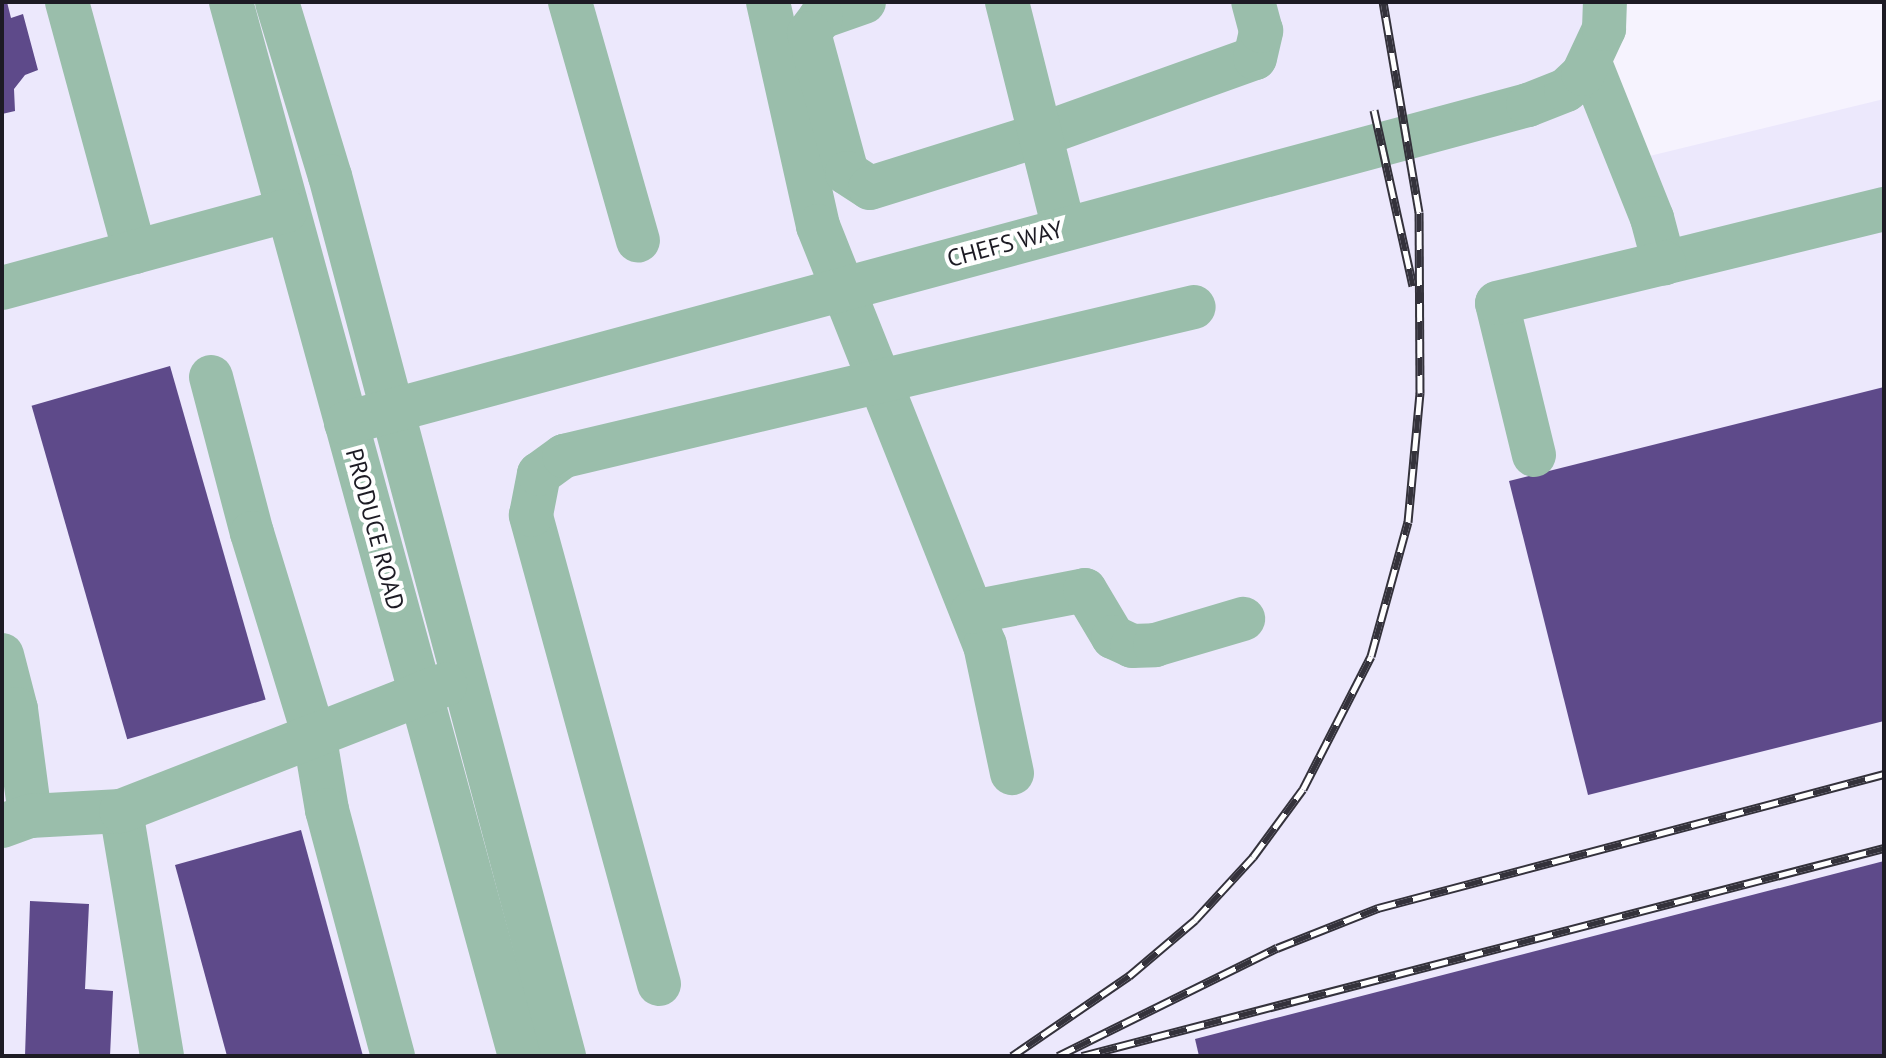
<!DOCTYPE html>
<html>
<head>
<meta charset="utf-8">
<style>
	body { margin:0 }
	#map { position:relative; width:1886px; height:1058px; overflow:hidden; background:#f6f3fe; font-family:"PT Sans",sans-serif }
	div>[style] { position:absolute }
	.built>* { inset:0; background:#ece8fc }
	.building>* { inset:0; background:#5e4a8a; transform-origin:0 0 }
	.minor>* { height:44px; margin:-22px; padding:0 22px; transform-origin:22px; border-radius:22px; background:#9abeab }
	.rail>* { height:9px; margin-top:-4.5px; transform-origin:0; background:repeating-linear-gradient(90deg,#fff 0 18px,#34323b 0 36px); box-sizing:border-box; border-block:2px solid #34323b }
	span { translate:-50% -50%; white-space:nowrap; text-align:center; line-height:1.15; -webkit-text-stroke:8px #fff; paint-order:stroke }
	.street-label { font-size:24px; color:#1d1b24 }
	.frame { position:absolute; inset:0; border:4px solid #1d1b24; pointer-events:none }
</style>
</head>
<body>
<div id="map">
	<div class="built">
		<i style="clip-path:polygon(2px 2px,1583px 2px,1629px 161px,1884px 99px,1884px 1056px,2px 1056px)"></i>
	</div>
	<div class="building">
		<i style="clip-path:polygon(2px 2px,7px 2px,11px 18px,23px 14px,38px 70px,25px 75px,14px 89px,15px 111px,2px 114px)"></i>
		<i style="left:170px;top:366px;width:347px;height:144px;rotate:74deg"></i>
		<i style="clip-path:polygon(1884px 387px,1884px 721px,1588px 795px,1509px 481px)"></i>
		<i style="clip-path:polygon(301px 830px,363px 1056px,227px 1056px,175px 865px)"></i>
		<i style="clip-path:polygon(1884px 861px,1884px 1056px,1199px 1056px,1195px 1039px)"></i>
		<i style="clip-path:polygon(30px 901px,89px 904px,85px 989px,113px 991px,110px 1056px,25px 1056px)"></i>
	</div>
	<div class="minor">
		<i style="left:67px;top:2px;width:259px;rotate:74.8deg"></i>
		<i style="left:231px;top:2px;width:1093px;rotate:74.67deg"></i>
		<i style="left:277px;top:2px;width:182px;rotate:73.1deg"></i>
		<i style="left:330px;top:176px;width:911px;rotate:75.11deg"></i>
		<i style="left:570px;top:2px;width:248px;rotate:74.1deg"></i>
		<i style="left:768px;top:2px;width:230px;rotate:77.4deg"></i>
		<i style="left:818px;top:226px;width:451px;rotate:68.3deg"></i>
		<i style="left:985px;top:645px;width:131px;rotate:78.1deg"></i>
		<i style="left:864px;top:2px;width:46px;rotate:160.8deg"></i>
		<i style="left:821px;top:17px;width:20px;rotate:127deg"></i>
		<i style="left:809px;top:33px;width:145px;rotate:74.8deg"></i>
		<i style="left:847px;top:173px;width:27px;rotate:33deg"></i>
		<i style="left:870px;top:188px;width:178px;rotate:-17.3deg"></i>
		<i style="left:1040px;top:135px;width:228px;rotate:-19.7deg"></i>
		<i style="left:1255px;top:58px;width:28px;rotate:-77deg"></i>
		<i style="left:1261px;top:31px;width:30px;rotate:-105deg"></i>
		<i style="left:1007px;top:2px;width:234px;rotate:75.9deg"></i>
		<i style="left:1590px;top:63px;width:167px;rotate:68.2deg"></i>
		<i style="left:1652px;top:218px;width:47px;rotate:75.1deg"></i>
		<i style="left:1664px;top:263px;width:227px;rotate:-13.8deg"></i>
		<i style="left:2px;top:288px;width:294px;rotate:-15.2deg"></i>
		<i style="left:211px;top:377px;width:161px;rotate:75.3deg"></i>
		<i style="left:252px;top:533px;width:215px;rotate:73deg"></i>
		<i style="left:315px;top:739px;width:72px;rotate:80.4deg"></i>
		<i style="left:327px;top:810px;width:255px;rotate:75deg"></i>
		<i style="left:346px;top:423px;width:1224px;rotate:-15.06deg"></i>
		<i style="left:1528px;top:105px;width:41px;rotate:-21.5deg"></i>
		<i style="left:1566px;top:90px;width:23px;rotate:-43deg"></i>
		<i style="left:1583px;top:74px;width:50px;rotate:-65deg"></i>
		<i style="left:1604px;top:29px;width:27px;rotate:-88deg"></i>
		<i style="left:1534px;top:455px;width:156px;rotate:-103.7deg"></i>
		<i style="left:1497px;top:303px;width:172px;rotate:-13.5deg"></i>
		<i style="left:972px;top:612px;width:115px;rotate:-11deg"></i>
		<i style="left:1085px;top:590px;width:55px;rotate:59.2deg"></i>
		<i style="left:1113px;top:637px;width:21px;rotate:25deg"></i>
		<i style="left:1132px;top:646px;width:23px;rotate:-2deg"></i>
		<i style="left:1155px;top:645px;width:92px;rotate:-16.5deg"></i>
		<i style="left:2px;top:655px;width:56px;rotate:75.5deg"></i>
		<i style="left:16px;top:709px;width:108px;rotate:82.5deg"></i>
		<i style="left:121px;top:811px;width:248px;rotate:80.5deg"></i>
		<i style="left:2px;top:826px;width:30px;rotate:-20deg"></i>
		<i style="left:30px;top:816px;width:91px;rotate:-3.1deg"></i>
		<i style="left:121px;top:811px;width:348px;rotate:-21.3deg"></i>
		<i style="left:659px;top:984px;width:486px;rotate:-105.3deg"></i>
		<i style="left:531px;top:515px;width:42px;rotate:-79deg"></i>
		<i style="left:539px;top:474px;width:31px;rotate:-36deg"></i>
		<i style="left:564px;top:456px;width:647px;rotate:-13.31deg"></i>
	</div>
	<div class="rail">
		<i style="left:1374px;top:110px;width:180px;rotate:77.5deg"></i>
		<i style="left:1012px;top:1056px;width:142px;rotate:-34.4deg"></i>
		<i style="left:1129px;top:976px;width:87px;rotate:-40.3deg"></i>
		<i style="left:1195px;top:920px;width:86px;rotate:-47.4deg"></i>
		<i style="left:1253px;top:857px;width:84px;rotate:-53.7deg"></i>
		<i style="left:1303px;top:789px;width:149px;rotate:-62.9deg"></i>
		<i style="left:1371px;top:656px;width:139px;rotate:-74.6deg"></i>
		<i style="left:1408px;top:522px;width:130px;rotate:-84.7deg"></i>
		<i style="left:1420px;top:393px;width:181px;rotate:-90.3deg"></i>
		<i style="left:1419px;top:212px;width:213px;rotate:-99.7deg"></i>
		<i style="left:1058px;top:1056px;width:244px;rotate:-26.3deg"></i>
		<i style="left:1277px;top:948px;width:109px;rotate:-21.6deg"></i>
		<i style="left:1378px;top:908px;width:523px;rotate:-14.83deg"></i>
		<i style="left:1082px;top:1056px;width:829px;rotate:-14.54deg"></i>
	</div>
	<div class="street-label">
		<span style="left:1005px;top:244px;rotate:-15deg">CHEFS WAY</span>
		<span style="left:375px;top:529px;rotate:75deg">PRODUCE ROAD</span>
	</div>
	<div class="frame"></div>
</div>
</body>
</html>
